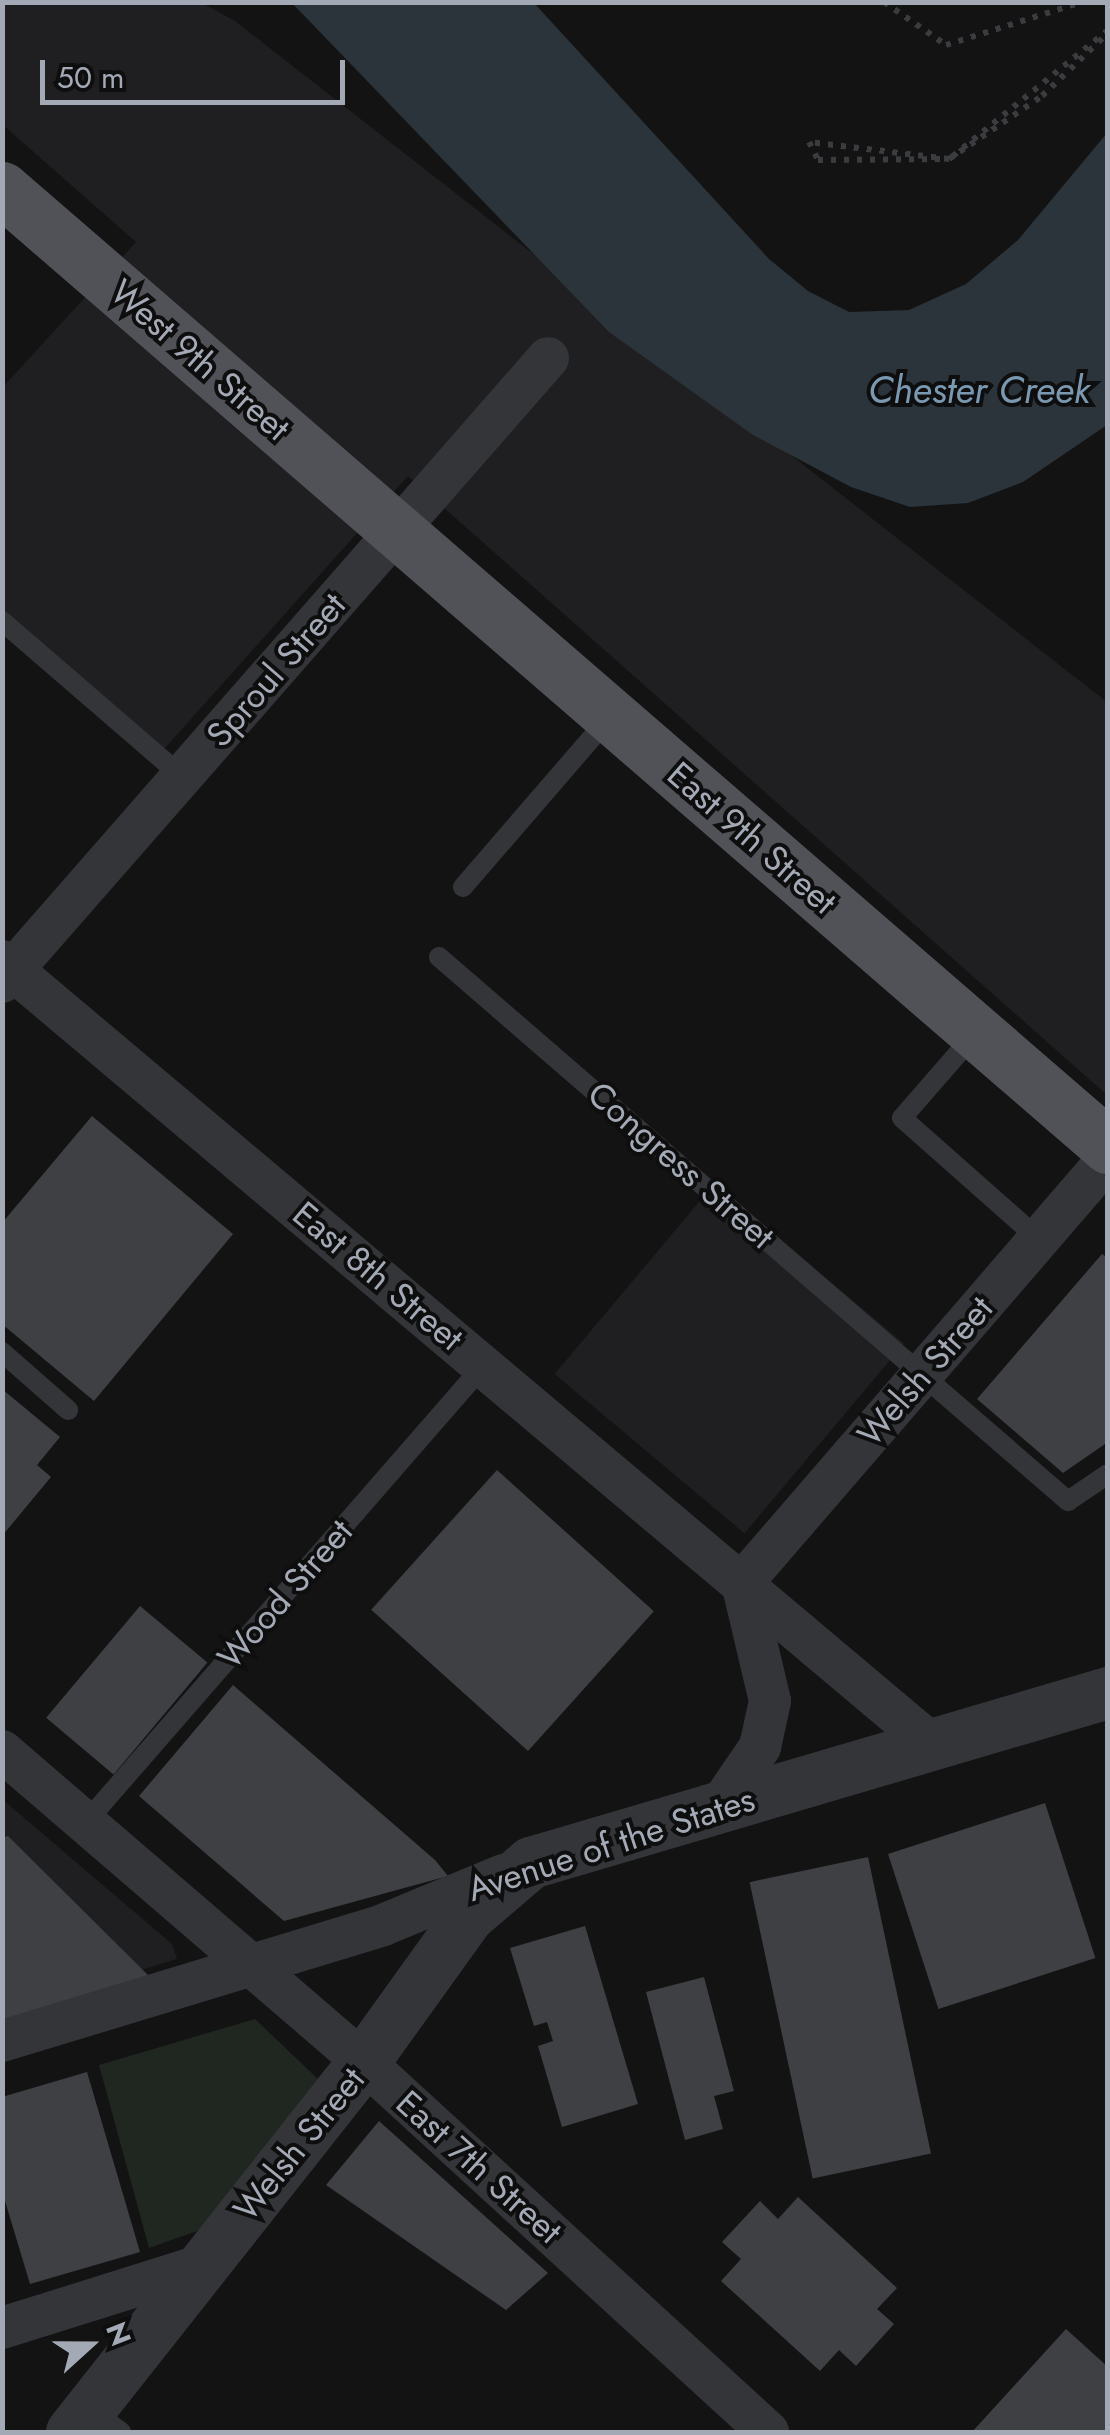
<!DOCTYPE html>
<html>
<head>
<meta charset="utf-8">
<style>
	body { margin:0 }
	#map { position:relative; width:1110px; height:2435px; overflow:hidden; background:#131314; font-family:Jost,sans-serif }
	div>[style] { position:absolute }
	.built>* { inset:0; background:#1f1f21; transform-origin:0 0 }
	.green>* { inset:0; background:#1f2720 }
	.water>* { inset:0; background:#2b343a }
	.building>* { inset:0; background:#3f4044; transform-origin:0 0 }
	.path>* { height:6px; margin-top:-3px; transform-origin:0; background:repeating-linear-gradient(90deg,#3a3c40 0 5px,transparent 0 13px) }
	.service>* { height:20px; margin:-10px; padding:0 10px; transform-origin:10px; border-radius:10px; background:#343539 }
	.minor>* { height:42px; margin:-21px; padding:0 21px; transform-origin:21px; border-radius:21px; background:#343539 }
	.tertiary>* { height:52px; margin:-26px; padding:0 26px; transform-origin:26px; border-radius:26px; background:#343539 }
	.primary>* { height:55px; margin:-27.5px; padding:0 27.5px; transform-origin:27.5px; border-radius:27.5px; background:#505258 }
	span { translate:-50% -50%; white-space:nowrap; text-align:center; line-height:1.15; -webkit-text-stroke:8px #0e0e0f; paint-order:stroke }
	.street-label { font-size:35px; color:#a4aab5 }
	.water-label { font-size:38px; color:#7a99b1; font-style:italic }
	.frame { position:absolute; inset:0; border:5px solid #a4aab5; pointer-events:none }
	.north { position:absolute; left:40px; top:2295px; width:100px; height:100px; -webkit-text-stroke:8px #0e0e0f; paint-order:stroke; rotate:69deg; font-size:28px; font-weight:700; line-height:40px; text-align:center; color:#a4aab5 }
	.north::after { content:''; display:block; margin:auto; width:35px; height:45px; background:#a4aab5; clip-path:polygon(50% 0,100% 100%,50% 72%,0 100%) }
	.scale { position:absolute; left:40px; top:60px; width:305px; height:45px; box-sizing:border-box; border:5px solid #a4aab5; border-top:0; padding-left:12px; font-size:30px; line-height:35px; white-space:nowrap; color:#a4aab5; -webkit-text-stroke:8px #0e0e0f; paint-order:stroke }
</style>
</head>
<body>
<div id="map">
	<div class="built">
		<i style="clip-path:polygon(3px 3px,202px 3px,235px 21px,1107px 702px,1107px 1095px,408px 476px,157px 757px,3px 625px,2px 388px,136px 242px,3px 125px)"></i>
		<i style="left:714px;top:1184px;width:248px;height:248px;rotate:40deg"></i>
		<i style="clip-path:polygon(2px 1799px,172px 1944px,177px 1959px,3px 2012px)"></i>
	</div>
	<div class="green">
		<i style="clip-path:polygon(255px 2019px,319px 2080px,203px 2229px,149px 2248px,99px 2065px)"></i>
	</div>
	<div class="water">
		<i style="clip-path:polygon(292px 3px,534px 3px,769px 259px,808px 291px,849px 312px,909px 310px,966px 284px,1018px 240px,1107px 133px,1107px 425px,1023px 482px,968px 503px,910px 507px,851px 487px,753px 435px,609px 332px)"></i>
	</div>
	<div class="building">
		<i style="clip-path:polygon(92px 1116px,233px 1234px,94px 1401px,2px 1324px,2px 1223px)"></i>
		<i style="clip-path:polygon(1102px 1254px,1108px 1258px,1108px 1442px,1063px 1473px,977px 1399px)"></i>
		<i style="clip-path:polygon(2px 1389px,60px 1437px,37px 1465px,51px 1477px,2px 1536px)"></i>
		<i style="left:497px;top:1470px;width:211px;height:188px;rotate:42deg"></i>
		<i style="left:140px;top:1606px;width:88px;height:146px;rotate:40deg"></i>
		<i style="clip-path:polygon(233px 1685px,435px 1860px,448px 1876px,284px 1921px,139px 1796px)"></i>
		<i style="left:1045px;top:1803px;width:163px;height:165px;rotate:72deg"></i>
		<i style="clip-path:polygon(8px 1836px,153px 1980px,2px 2026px,2px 1838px)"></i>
		<i style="left:868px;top:1857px;width:303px;height:121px;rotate:78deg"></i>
		<i style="clip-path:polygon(585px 1926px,638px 2104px,562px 2127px,538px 2046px,553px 2041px,547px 2022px,534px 2026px,510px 1948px)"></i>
		<i style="clip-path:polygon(704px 1977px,734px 2091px,714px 2096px,723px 2129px,685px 2140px,646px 1992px)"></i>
		<i style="clip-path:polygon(87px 2072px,140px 2252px,30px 2284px,2px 2191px,2px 2097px)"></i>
		<i style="clip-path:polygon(379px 2121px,548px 2273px,506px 2310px,326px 2185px)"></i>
		<i style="clip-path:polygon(798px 2197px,897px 2288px,877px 2309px,894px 2324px,856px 2366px,839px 2350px,820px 2371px,721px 2281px,741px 2259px,722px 2242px,760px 2201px,778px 2219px)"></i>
		<i style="clip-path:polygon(1066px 2329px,1108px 2367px,1108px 2432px,972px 2432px)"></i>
	</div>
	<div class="path">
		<i style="left:884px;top:2px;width:75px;rotate:34.7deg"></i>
		<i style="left:946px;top:45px;width:143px;rotate:-17.5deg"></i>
		<i style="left:1108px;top:30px;width:205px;rotate:140.9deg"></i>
		<i style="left:949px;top:159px;width:141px;rotate:-173.1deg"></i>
		<i style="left:809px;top:142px;width:20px;rotate:63deg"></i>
		<i style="left:818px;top:160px;width:131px;rotate:-0.4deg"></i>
		<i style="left:949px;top:159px;width:112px;rotate:-34.1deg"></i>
		<i style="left:1042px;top:96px;width:91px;rotate:-43.7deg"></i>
	</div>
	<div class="service">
		<i style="left:2px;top:621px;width:240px;rotate:40.8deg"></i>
		<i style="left:463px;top:887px;width:223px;rotate:-49.2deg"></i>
		<i style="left:439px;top:957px;width:832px;rotate:40.86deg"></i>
		<i style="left:1068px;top:1501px;width:48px;rotate:-34deg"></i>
		<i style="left:975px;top:1034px;width:111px;rotate:131deg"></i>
		<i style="left:902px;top:1118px;width:183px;rotate:41.5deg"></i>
		<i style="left:2px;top:1352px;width:88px;rotate:41.3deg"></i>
		<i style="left:86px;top:1822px;width:606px;rotate:-48.95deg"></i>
		<i style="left:91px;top:2410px;width:37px;rotate:36deg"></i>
	</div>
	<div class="minor">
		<i style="left:2px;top:961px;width:1219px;rotate:40.11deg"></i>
		<i style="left:2px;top:982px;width:829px;rotate:-48.81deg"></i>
		<i style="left:742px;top:1583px;width:560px;rotate:-49.2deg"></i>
		<i style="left:2px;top:1751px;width:477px;rotate:40.7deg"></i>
		<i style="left:364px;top:2062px;width:548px;rotate:42.48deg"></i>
		<i style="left:719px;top:1807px;width:73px;rotate:-55.7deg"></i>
		<i style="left:760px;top:1747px;width:47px;rotate:-77.7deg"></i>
		<i style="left:770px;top:1701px;width:121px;rotate:-103.3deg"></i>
		<i style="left:2px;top:2041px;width:398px;rotate:-16.9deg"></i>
		<i style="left:383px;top:1925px;width:130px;rotate:-22.6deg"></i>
		<i style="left:2px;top:2328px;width:211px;rotate:-17.4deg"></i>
	</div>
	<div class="tertiary">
		<i style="left:72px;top:2432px;width:471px;rotate:-51.7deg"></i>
		<i style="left:364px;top:2062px;width:180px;rotate:-54.3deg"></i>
		<i style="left:469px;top:1916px;width:82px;rotate:-40.5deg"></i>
		<i style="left:531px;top:1863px;width:602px;rotate:-16.42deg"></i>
	</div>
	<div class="primary">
		<i style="left:2px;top:189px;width:1463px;rotate:40.87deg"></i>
	</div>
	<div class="street-label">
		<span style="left:200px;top:360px;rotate:41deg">West 9th Street</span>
		<span style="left:276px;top:670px;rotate:-49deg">Sproul Street</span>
		<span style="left:752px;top:838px;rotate:41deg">East 9th Street</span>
		<span style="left:681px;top:1165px;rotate:41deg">Congress Street</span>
		<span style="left:378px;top:1276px;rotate:40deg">East 8th Street</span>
		<span style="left:925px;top:1371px;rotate:-49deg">Welsh Street</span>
		<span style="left:285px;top:1594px;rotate:-49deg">Wood Street</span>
		<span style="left:611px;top:1844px;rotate:-18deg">Avenue of the States</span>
		<span style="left:299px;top:2144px;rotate:-51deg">Welsh Street</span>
		<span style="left:479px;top:2167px;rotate:42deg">East 7th Street</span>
	</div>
	<div class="water-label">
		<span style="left:979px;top:390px">Chester Creek</span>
	</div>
	<div class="frame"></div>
	<div class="north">N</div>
	<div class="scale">50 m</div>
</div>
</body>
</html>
